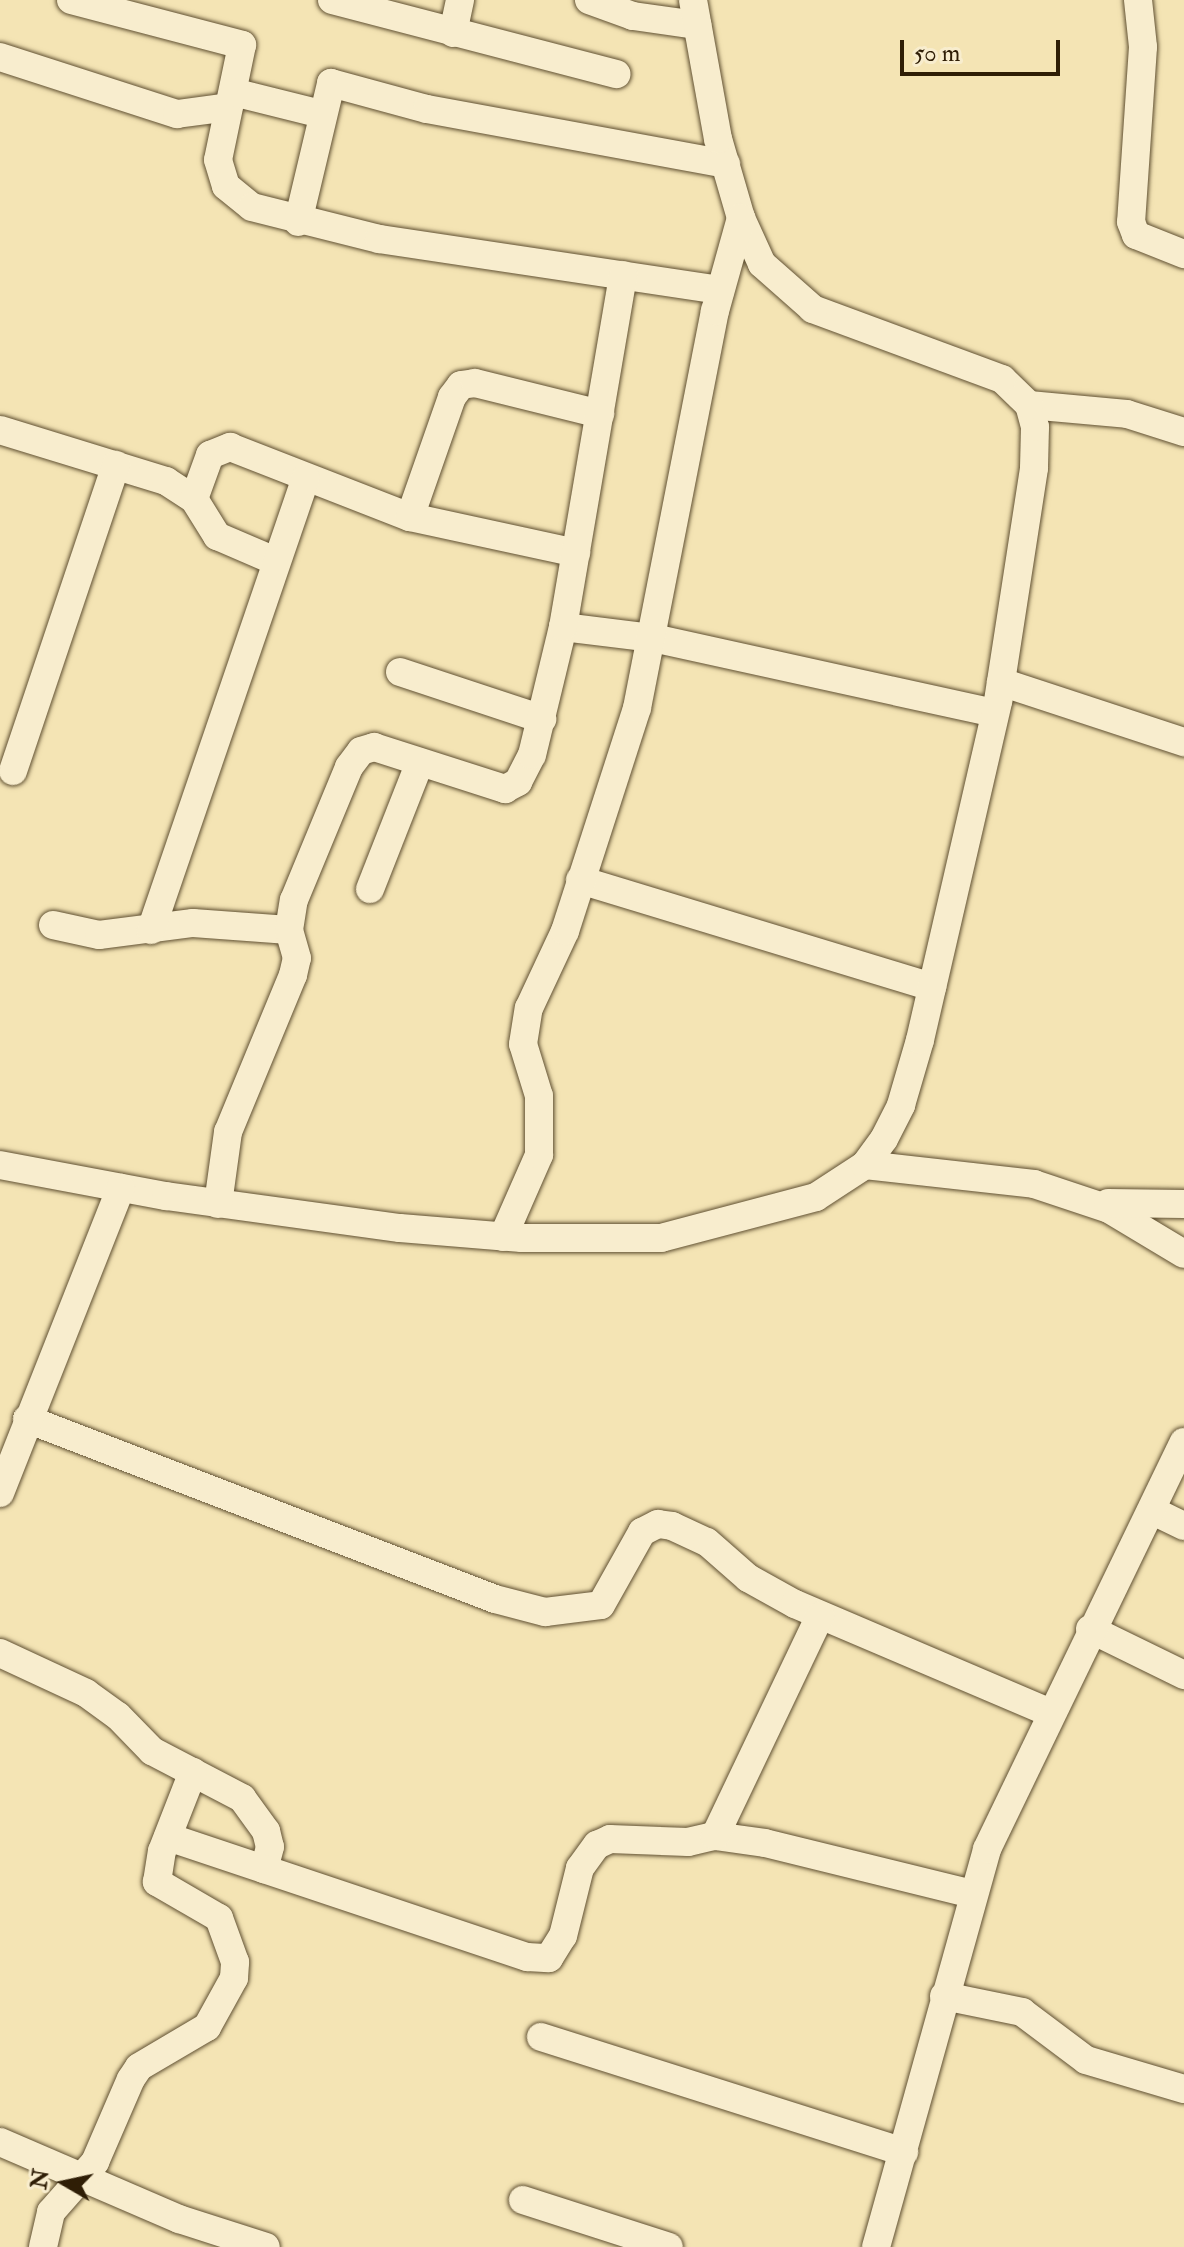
<!DOCTYPE html>
<html>
<head>
<meta charset="utf-8">
<style>
	body { margin:0 }
	#map { position:relative; width:1184px; height:2247px; overflow:hidden; background:#f4e4b4; font-family:"IM FELL Double Pica",serif }
	div>[style] { position:absolute }
	.roads { filter:drop-shadow(0 0 2px #605032) drop-shadow(0 0 2px #605032) }
	.minor>* { height:28px; margin:-14px; padding:0 14px; transform-origin:14px; border-radius:14px; background:#f8edce }
	span { translate:-50% -50%; white-space:nowrap; text-align:center; line-height:1.15; -webkit-text-stroke:8px #f8edce; paint-order:stroke }
	.north { position:absolute; left:24px; top:2143px; width:80px; height:80px; -webkit-text-stroke:6px #f8edce; paint-order:stroke; rotate:279deg; font-size:22px; font-weight:700; line-height:32px; text-align:center; color:#2f1e06 }
	.north::after { content:''; display:block; margin:auto; width:28px; height:36px; background:#2f1e06; clip-path:polygon(50% 0,100% 100%,50% 72%,0 100%) }
	.scale { position:absolute; left:900px; top:40px; width:160px; height:36px; box-sizing:border-box; border:4px solid #2f1e06; border-top:0; padding-left:10px; font-size:24px; line-height:28px; white-space:nowrap; color:#2f1e06; -webkit-text-stroke:6px #f8edce; paint-order:stroke }
</style>
</head>
<body>
<div id="map">
	<div class="roads">
		<div class="minor">
			<i style="left:71px;top:0;width:177px;rotate:14.7deg"></i>
			<i style="left:242px;top:45px;width:117px;rotate:101.8deg"></i>
			<i style="left:218px;top:160px;width:27px;rotate:73deg"></i>
			<i style="left:226px;top:186px;width:33px;rotate:39deg"></i>
			<i style="left:252px;top:207px;width:131px;rotate:14.1deg"></i>
			<i style="left:379px;top:239px;width:345px;rotate:8.5deg"></i>
			<i style="left:332px;top:0;width:294px;rotate:14.6deg"></i>
			<i style="left:589px;top:0;width:47px;rotate:20deg"></i>
			<i style="left:633px;top:16px;width:65px;rotate:8deg"></i>
			<i style="left:1138px;top:0;width:47px;rotate:83.9deg"></i>
			<i style="left:1143px;top:47px;width:175px;rotate:93.9deg"></i>
			<i style="left:1131px;top:222px;width:14px;rotate:69deg"></i>
			<i style="left:1136px;top:235px;width:52px;rotate:21.6deg"></i>
			<i style="left:453px;top:33px;width:34px;rotate:-78deg"></i>
			<i style="left:0;top:57px;width:186px;rotate:17.9deg"></i>
			<i style="left:177px;top:114px;width:52px;rotate:-7.7deg"></i>
			<i style="left:233px;top:92px;width:91px;rotate:14deg"></i>
			<i style="left:298px;top:222px;width:143px;rotate:-76.6deg"></i>
			<i style="left:331px;top:83px;width:99px;rotate:15.2deg"></i>
			<i style="left:427px;top:109px;width:304px;rotate:10.4deg"></i>
			<i style="left:1029px;top:405px;width:98px;rotate:5.2deg"></i>
			<i style="left:1127px;top:414px;width:60px;rotate:17.5deg"></i>
			<i style="left:0;top:430px;width:174px;rotate:17.1deg"></i>
			<i style="left:166px;top:481px;width:33px;rotate:33deg"></i>
			<i style="left:194px;top:499px;width:44px;rotate:58.1deg"></i>
			<i style="left:217px;top:536px;width:63px;rotate:23.3deg"></i>
			<i style="left:194px;top:499px;width:47px;rotate:-70deg"></i>
			<i style="left:210px;top:455px;width:22px;rotate:-22deg"></i>
			<i style="left:230px;top:447px;width:193px;rotate:21.3deg"></i>
			<i style="left:410px;top:517px;width:170px;rotate:12.2deg"></i>
			<i style="left:410px;top:517px;width:127px;rotate:-70.7deg"></i>
			<i style="left:452px;top:397px;width:15px;rotate:-53deg"></i>
			<i style="left:461px;top:385px;width:14px;rotate:-8deg"></i>
			<i style="left:475px;top:383px;width:129px;rotate:13.9deg"></i>
			<i style="left:563px;top:627px;width:91px;rotate:7deg"></i>
			<i style="left:653px;top:638px;width:349px;rotate:12.4deg"></i>
			<i style="left:400px;top:672px;width:150px;rotate:18.3deg"></i>
			<i style="left:1001px;top:682px;width:193px;rotate:18.2deg"></i>
			<i style="left:13px;top:771px;width:323px;rotate:-71.4deg"></i>
			<i style="left:580px;top:880px;width:368px;rotate:16.9deg"></i>
			<i style="left:370px;top:889px;width:136px;rotate:-68.5deg"></i>
			<i style="left:53px;top:925px;width:47px;rotate:12.3deg"></i>
			<i style="left:99px;top:935px;width:95px;rotate:-7.3deg"></i>
			<i style="left:193px;top:923px;width:96px;rotate:4.2deg"></i>
			<i style="left:151px;top:930px;width:477px;rotate:-71.1deg"></i>
			<i style="left:0;top:1165px;width:169px;rotate:10.6deg"></i>
			<i style="left:166px;top:1196px;width:236px;rotate:7.8deg"></i>
			<i style="left:400px;top:1228px;width:122px;rotate:4.7deg"></i>
			<i style="left:522px;top:1238px;width:139px"></i>
			<i style="left:661px;top:1238px;width:160px;rotate:-14.8deg"></i>
			<i style="left:816px;top:1197px;width:59px;rotate:-33.1deg"></i>
			<i style="left:865px;top:1165px;width:32px;rotate:-54deg"></i>
			<i style="left:884px;top:1139px;width:38px;rotate:-63deg"></i>
			<i style="left:901px;top:1105px;width:68px;rotate:-73.7deg"></i>
			<i style="left:920px;top:1040px;width:348px;rotate:-77deg"></i>
			<i style="left:998px;top:701px;width:236px;rotate:-81.2deg"></i>
			<i style="left:1034px;top:468px;width:41px;rotate:-88.6deg"></i>
			<i style="left:1035px;top:427px;width:23px;rotate:-105deg"></i>
			<i style="left:1029px;top:405px;width:37px;rotate:-136deg"></i>
			<i style="left:1002px;top:379px;width:202px;rotate:-159.7deg"></i>
			<i style="left:813px;top:309px;width:68px;rotate:-138.6deg"></i>
			<i style="left:762px;top:264px;width:51px;rotate:-114.5deg"></i>
			<i style="left:741px;top:218px;width:82px;rotate:-106.2deg"></i>
			<i style="left:718px;top:139px;width:141px;rotate:-100.2deg"></i>
			<i style="left:865px;top:1165px;width:170px;rotate:6.4deg"></i>
			<i style="left:1034px;top:1184px;width:79px;rotate:18.4deg"></i>
			<i style="left:1109px;top:1209px;width:87px;rotate:31deg"></i>
			<i style="left:1108px;top:1203px;width:76px;rotate:0.8deg"></i>
			<i style="left:218px;top:1204px;width:73px;rotate:-82.1deg"></i>
			<i style="left:228px;top:1132px;width:170px;rotate:-67.5deg"></i>
			<i style="left:293px;top:975px;width:17px;rotate:-77deg"></i>
			<i style="left:297px;top:958px;width:29px;rotate:-106deg"></i>
			<i style="left:289px;top:930px;width:30px;rotate:-81deg"></i>
			<i style="left:294px;top:900px;width:144px;rotate:-67.5deg"></i>
			<i style="left:349px;top:767px;width:20px;rotate:-53deg"></i>
			<i style="left:361px;top:751px;width:14px;rotate:-17deg"></i>
			<i style="left:374px;top:747px;width:138px;rotate:17.8deg"></i>
			<i style="left:505px;top:789px;width:15px;rotate:-28deg"></i>
			<i style="left:518px;top:782px;width:30px;rotate:-63deg"></i>
			<i style="left:532px;top:755px;width:132px;rotate:-76.4deg"></i>
			<i style="left:563px;top:627px;width:357px;rotate:-80.3deg"></i>
			<i style="left:503px;top:1237px;width:90px;rotate:-66.3deg"></i>
			<i style="left:539px;top:1155px;width:59px;rotate:-90deg"></i>
			<i style="left:539px;top:1096px;width:54px;rotate:-107.1deg"></i>
			<i style="left:523px;top:1044px;width:36px;rotate:-81deg"></i>
			<i style="left:529px;top:1008px;width:85px;rotate:-64.9deg"></i>
			<i style="left:565px;top:931px;width:234px;rotate:-72.1deg"></i>
			<i style="left:637px;top:708px;width:405px;rotate:-78.9deg"></i>
			<i style="left:715px;top:311px;width:97px;rotate:-74.4deg"></i>
			<i style="left:27px;top:1419px;width:501px;rotate:21.04deg"></i>
			<i style="left:495px;top:1599px;width:52px;rotate:14.6deg"></i>
			<i style="left:545px;top:1612px;width:56px;rotate:-7.1deg"></i>
			<i style="left:601px;top:1605px;width:84px;rotate:-60.7deg"></i>
			<i style="left:642px;top:1532px;width:18px;rotate:-27deg"></i>
			<i style="left:658px;top:1524px;width:14px;rotate:8deg"></i>
			<i style="left:672px;top:1526px;width:38px;rotate:25deg"></i>
			<i style="left:707px;top:1542px;width:55px;rotate:41.3deg"></i>
			<i style="left:748px;top:1578px;width:54px;rotate:29deg"></i>
			<i style="left:795px;top:1604px;width:277px;rotate:23.1deg"></i>
			<i style="left:0;top:1493px;width:328px;rotate:-68.4deg"></i>
			<i style="left:1153px;top:1511px;width:34px;rotate:26deg"></i>
			<i style="left:1090px;top:1629px;width:105px;rotate:26.1deg"></i>
			<i style="left:0;top:1653px;width:95px;rotate:24.9deg"></i>
			<i style="left:86px;top:1693px;width:39px;rotate:36deg"></i>
			<i style="left:118px;top:1716px;width:49px;rotate:45.8deg"></i>
			<i style="left:152px;top:1751px;width:102px;rotate:27.6deg"></i>
			<i style="left:242px;top:1798px;width:41px;rotate:54deg"></i>
			<i style="left:266px;top:1831px;width:16px;rotate:76deg"></i>
			<i style="left:270px;top:1847px;width:23px;rotate:105deg"></i>
			<i style="left:715px;top:1836px;width:50px;rotate:8deg"></i>
			<i style="left:765px;top:1843px;width:213px;rotate:13.8deg"></i>
			<i style="left:168px;top:1837px;width:379px;rotate:18.5deg"></i>
			<i style="left:527px;top:1957px;width:22px;rotate:3deg"></i>
			<i style="left:549px;top:1958px;width:26px;rotate:-58deg"></i>
			<i style="left:563px;top:1936px;width:70px;rotate:-76deg"></i>
			<i style="left:580px;top:1868px;width:29px;rotate:-54deg"></i>
			<i style="left:597px;top:1845px;width:14px;rotate:-25deg"></i>
			<i style="left:610px;top:1839px;width:78px;rotate:2.2deg"></i>
			<i style="left:688px;top:1842px;width:28px;rotate:-13deg"></i>
			<i style="left:715px;top:1836px;width:244px;rotate:-64.5deg"></i>
			<i style="left:944px;top:1996px;width:80px;rotate:11.6deg"></i>
			<i style="left:1022px;top:2012px;width:80px;rotate:36.9deg"></i>
			<i style="left:1086px;top:2060px;width:102px;rotate:16.5deg"></i>
			<i style="left:541px;top:2037px;width:381px;rotate:17.6deg"></i>
			<i style="left:0;top:2142px;width:195px;rotate:23.3deg"></i>
			<i style="left:179px;top:2219px;width:91px;rotate:17.8deg"></i>
			<i style="left:523px;top:2200px;width:153px;rotate:17.8deg"></i>
			<i style="left:43px;top:2247px;width:36px;rotate:-77deg"></i>
			<i style="left:51px;top:2212px;width:67px;rotate:-48.7deg"></i>
			<i style="left:95px;top:2162px;width:90px;rotate:-66.6deg"></i>
			<i style="left:131px;top:2079px;width:14px;rotate:-56deg"></i>
			<i style="left:139px;top:2067px;width:79px;rotate:-30.5deg"></i>
			<i style="left:207px;top:2027px;width:56px;rotate:-61.1deg"></i>
			<i style="left:234px;top:1978px;width:16px;rotate:-86deg"></i>
			<i style="left:235px;top:1962px;width:47px;rotate:-110deg"></i>
			<i style="left:219px;top:1918px;width:72px;rotate:-149.9deg"></i>
			<i style="left:157px;top:1882px;width:31px;rotate:-81deg"></i>
			<i style="left:162px;top:1851px;width:85px;rotate:-68.6deg"></i>
			<i style="left:876px;top:2247px;width:413px;rotate:-74.4deg"></i>
			<i style="left:987px;top:1849px;width:452px;rotate:-64.2deg"></i>
		</div>
	</div>
	<div class="north">N</div>
	<div class="scale">50 m</div>
</div>
</body>
</html>
